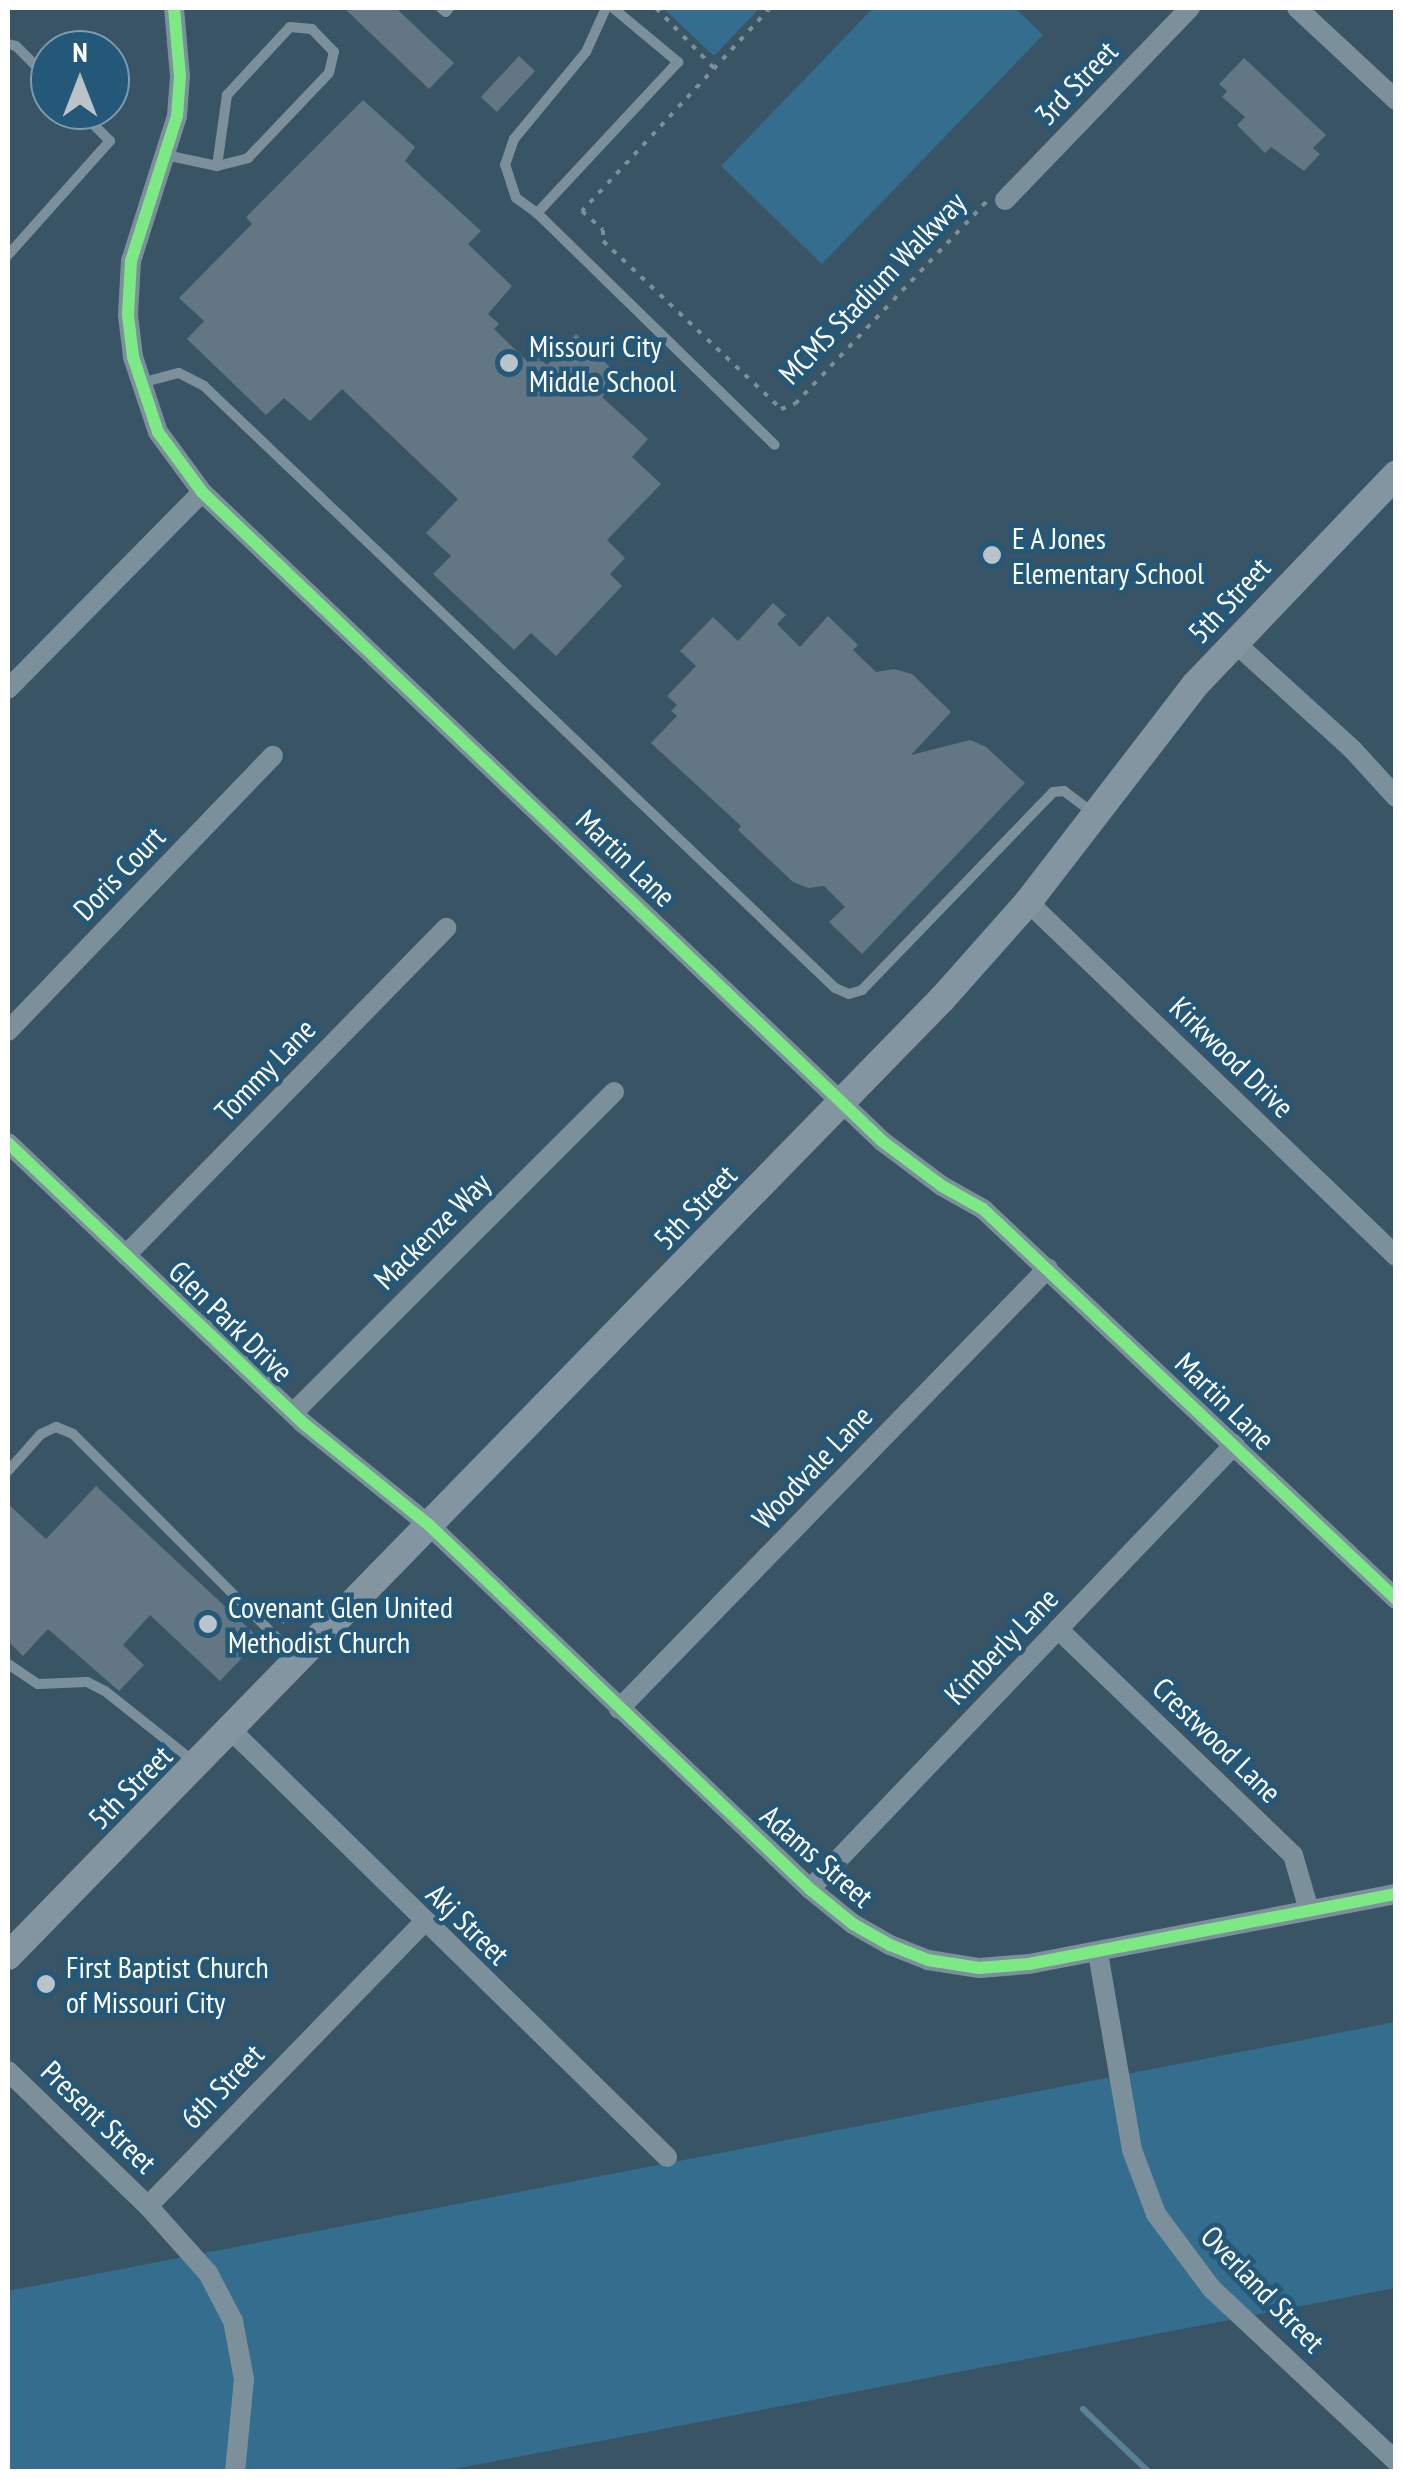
<!DOCTYPE html>
<html>
<head>
<meta charset="utf-8">
<style>
	body { margin:0 }
	#map { position:relative; width:1403px; height:2479px; overflow:hidden; background:#385465; font-family:"PT Sans Narrow",sans-serif }
	div>[style] { position:absolute }
	.green>* { inset:0; background:#356d8e }
	.stream>* { height:6px; margin:-3px; padding:0 3px; transform-origin:3px; border-radius:3px; background:#5b8199 }
	.building>* { inset:0; background:#627783; transform-origin:0 0 }
	.path>* { height:4px; margin-top:-2px; transform-origin:0; background:repeating-linear-gradient(90deg,#7c909c 0 5px,transparent 0 13px) }
	.lane>* { height:10px; margin:-5px; padding:0 5px; transform-origin:5px; border-radius:5px; background:#7c909c }
	.street>* { height:20px; margin:-10px; padding:0 10px; transform-origin:10px; border-radius:10px; background:#7c909c }
	.secondary>* { height:28px; margin:-14px; padding:0 14px; transform-origin:14px; border-radius:14px; background:#8395a1 }
	.cycleway>* { height:12px; margin:-6px; padding:0 6px; transform-origin:6px; border-radius:6px; background:#7ce984 }
	.dots>* { width:28px; height:28px; translate:-50% -50%; box-sizing:border-box; border:5px solid #245879; border-radius:50% }
	span { translate:-50% -50%; white-space:nowrap; text-align:center; line-height:1.15; -webkit-text-stroke:9px #245879; paint-order:stroke }
	.street-label { font-size:30px; color:#fff }
	.poi-label { font-size:30px; color:#fff }
	.left { translate:0 -50%; text-align:left }
	.frame { position:absolute; inset:0; border:10px solid #fff; pointer-events:none }
	.north { position:absolute; left:30px; top:30px; width:100px; height:100px; box-sizing:border-box; background:#245879; border:2px solid #7c9baf; border-radius:50%; rotate:0deg; font-size:28px; font-weight:700; line-height:40px; text-align:center; color:#fff }
	.north::after { content:''; display:block; margin:auto; width:35px; height:45px; background:#b9c3c9; clip-path:polygon(50% 0,100% 100%,50% 72%,0 100%) }
</style>
</head>
<body>
<div id="map">
	<div class="green">
		<i style="clip-path:polygon(663px 8px,760px 8px,714px 56px)"></i>
		<i style="clip-path:polygon(873px 8px,1015px 8px,1043px 35px,822px 264px,721px 166px)"></i>
		<i style="clip-path:polygon(1395px 2022px,1395px 2288px,444px 2471px,8px 2472px,8px 2291px)"></i>
	</div>
	<div class="stream">
		<i style="left:1083px;top:2409px;width:91px;rotate:43.7deg"></i>
	</div>
	<div class="building">
		<i style="clip-path:polygon(344px 8px,396px 8px,454px 63px,429px 89px)"></i>
		<i style="left:519px;top:56px;width:22px;height:56px;rotate:43deg"></i>
		<i style="clip-path:polygon(1244px 58px,1326px 135px,1313px 148px,1320px 154px,1304px 171px,1271px 147px,1265px 153px,1237px 125px,1245px 117px,1222px 97px,1227px 91px,1219px 84px)"></i>
		<i style="clip-path:polygon(363px 100px,415px 147px,405px 161px,481px 231px,468px 244px,512px 286px,488px 314px,499px 324px,494px 329px,528px 362px,535px 355px,547px 365px,576px 334px,621px 378px,602px 397px,648px 439px,632px 457px,661px 484px,607px 540px,625px 558px,610px 574px,622px 586px,556px 656px,531px 633px,514px 650px,433px 574px,451px 556px,426px 533px,458px 499px,342px 389px,310px 421px,284px 398px,266px 415px,187px 339px,204px 321px,179px 298px,252px 224px,246px 217px)"></i>
		<i style="clip-path:polygon(773px 603px,786px 615px,777px 624px,800px 647px,828px 616px,858px 645px,853px 650px,876px 672px,894px 669px,912px 674px,951px 712px,911px 755px,970px 740px,986px 747px,1025px 783px,862px 954px,829px 922px,845px 907px,824px 886px,808px 888px,793px 882px,738px 830px,741px 826px,651px 743px,677px 716px,671px 711px,677px 705px,667px 696px,696px 666px,680px 651px,713px 617px,738px 641px)"></i>
		<i style="clip-path:polygon(96px 1486px,260px 1639px,220px 1681px,150px 1615px,123px 1645px,144px 1665px,119px 1691px,48px 1629px,23px 1656px,8px 1641px,8px 1504px,46px 1539px)"></i>
	</div>
	<div class="path">
		<i style="left:656px;top:8px;width:85px;rotate:46deg"></i>
		<i style="left:770px;top:8px;width:277px;rotate:132.8deg"></i>
		<i style="left:582px;top:211px;width:28px;rotate:42deg"></i>
		<i style="left:603px;top:230px;width:11px;rotate:90deg"></i>
		<i style="left:603px;top:241px;width:245px;rotate:43.3deg"></i>
		<i style="left:781px;top:409px;width:15px;rotate:-20deg"></i>
		<i style="left:795px;top:404px;width:279px;rotate:-46.6deg"></i>
		<i style="left:282px;top:1623px;width:20px;rotate:-57deg"></i>
	</div>
	<div class="lane">
		<i style="left:441px;top:8px;width:6px;rotate:39deg"></i>
		<i style="left:446px;top:12px;width:5px;rotate:-53deg"></i>
		<i style="left:613px;top:8px;width:85px;rotate:39.7deg"></i>
		<i style="left:678px;top:62px;width:207px;rotate:133deg"></i>
		<i style="left:537px;top:213px;width:332px;rotate:44.3deg"></i>
		<i style="left:8px;top:44px;width:8px;rotate:14deg"></i>
		<i style="left:16px;top:46px;width:48px;rotate:45deg"></i>
		<i style="left:166px;top:155px;width:52px;rotate:12.2deg"></i>
		<i style="left:217px;top:166px;width:32px;rotate:-14deg"></i>
		<i style="left:248px;top:158px;width:117px;rotate:-46.4deg"></i>
		<i style="left:329px;top:73px;width:22px;rotate:-77deg"></i>
		<i style="left:334px;top:52px;width:32px;rotate:-134deg"></i>
		<i style="left:312px;top:29px;width:22px;rotate:-175deg"></i>
		<i style="left:290px;top:27px;width:93px;rotate:132.8deg"></i>
		<i style="left:227px;top:95px;width:72px;rotate:98deg"></i>
		<i style="left:537px;top:213px;width:26px;rotate:-144deg"></i>
		<i style="left:516px;top:198px;width:35px;rotate:-108deg"></i>
		<i style="left:505px;top:165px;width:28px;rotate:-71deg"></i>
		<i style="left:514px;top:139px;width:113px;rotate:-50.4deg"></i>
		<i style="left:586px;top:52px;width:48px;rotate:-65.6deg"></i>
		<i style="left:8px;top:255px;width:153px;rotate:-48.2deg"></i>
		<i style="left:110px;top:141px;width:44px;rotate:-135deg"></i>
		<i style="left:141px;top:383px;width:39px;rotate:-15deg"></i>
		<i style="left:179px;top:373px;width:28px;rotate:27deg"></i>
		<i style="left:204px;top:386px;width:872px;rotate:43.65deg"></i>
		<i style="left:835px;top:988px;width:15px;rotate:23deg"></i>
		<i style="left:849px;top:994px;width:14px;rotate:-17deg"></i>
		<i style="left:862px;top:990px;width:275px;rotate:-46deg"></i>
		<i style="left:1053px;top:792px;width:11px;rotate:-5deg"></i>
		<i style="left:1064px;top:791px;width:38px;rotate:37deg"></i>
		<i style="left:8px;top:1471px;width:50px;rotate:-48.3deg"></i>
		<i style="left:41px;top:1434px;width:17px;rotate:-25deg"></i>
		<i style="left:56px;top:1427px;width:18px;rotate:22deg"></i>
		<i style="left:73px;top:1434px;width:314px;rotate:45deg"></i>
		<i style="left:8px;top:1664px;width:36px;rotate:34deg"></i>
		<i style="left:38px;top:1684px;width:49px;rotate:-2.3deg"></i>
		<i style="left:87px;top:1682px;width:20px;rotate:27deg"></i>
		<i style="left:105px;top:1691px;width:112px;rotate:38.5deg"></i>
	</div>
	<div class="street">
		<i style="left:174px;top:8px;width:68px;rotate:85deg"></i>
		<i style="left:180px;top:76px;width:40px;rotate:94.3deg"></i>
		<i style="left:177px;top:116px;width:152px;rotate:107.6deg"></i>
		<i style="left:131px;top:261px;width:54px;rotate:93.2deg"></i>
		<i style="left:128px;top:315px;width:42px;rotate:83.2deg"></i>
		<i style="left:133px;top:357px;width:79px;rotate:71.6deg"></i>
		<i style="left:158px;top:432px;width:74px;rotate:53.7deg"></i>
		<i style="left:202px;top:492px;width:940px;rotate:43.66deg"></i>
		<i style="left:882px;top:1141px;width:75px;rotate:36.9deg"></i>
		<i style="left:942px;top:1186px;width:47px;rotate:29.3deg"></i>
		<i style="left:983px;top:1209px;width:568px;rotate:43.36deg"></i>
		<i style="left:1297px;top:8px;width:135px;rotate:42.9deg"></i>
		<i style="left:1005px;top:200px;width:267px;rotate:-46.1deg"></i>
		<i style="left:1233px;top:641px;width:162px;rotate:42.2deg"></i>
		<i style="left:1353px;top:750px;width:64px;rotate:47.5deg"></i>
		<i style="left:8px;top:689px;width:276px;rotate:-45.4deg"></i>
		<i style="left:1028px;top:902px;width:511px;rotate:43.89deg"></i>
		<i style="left:8px;top:1031px;width:382px;rotate:-46.1deg"></i>
		<i style="left:8px;top:1143px;width:407px;rotate:43.5deg"></i>
		<i style="left:303px;top:1423px;width:162px;rotate:39deg"></i>
		<i style="left:429px;top:1525px;width:527px;rotate:43.69deg"></i>
		<i style="left:810px;top:1889px;width:55px;rotate:39.1deg"></i>
		<i style="left:853px;top:1924px;width:43px;rotate:29.6deg"></i>
		<i style="left:890px;top:1945px;width:41px;rotate:21.5deg"></i>
		<i style="left:928px;top:1960px;width:52px;rotate:8.9deg"></i>
		<i style="left:979px;top:1968px;width:50px;rotate:-4.6deg"></i>
		<i style="left:1029px;top:1964px;width:374px;rotate:-10.8deg"></i>
		<i style="left:126px;top:1255px;width:458px;rotate:-45.6deg"></i>
		<i style="left:293px;top:1413px;width:454px;rotate:-45deg"></i>
		<i style="left:1058px;top:1629px;width:326px;rotate:43.9deg"></i>
		<i style="left:1293px;top:1855px;width:57px;rotate:73.8deg"></i>
		<i style="left:619px;top:1709px;width:615px;rotate:-45.79deg"></i>
		<i style="left:232px;top:1731px;width:609px;rotate:44.4deg"></i>
		<i style="left:810px;top:1889px;width:615px;rotate:-46.32deg"></i>
		<i style="left:1098px;top:1953px;width:200px;rotate:80.2deg"></i>
		<i style="left:1132px;top:2150px;width:68px;rotate:69.4deg"></i>
		<i style="left:1156px;top:2214px;width:94px;rotate:53.3deg"></i>
		<i style="left:1212px;top:2289px;width:252px;rotate:43.1deg"></i>
		<i style="left:8px;top:2071px;width:194px;rotate:44deg"></i>
		<i style="left:148px;top:2206px;width:90px;rotate:48.2deg"></i>
		<i style="left:208px;top:2273px;width:54px;rotate:62.5deg"></i>
		<i style="left:233px;top:2321px;width:59px;rotate:79.3deg"></i>
		<i style="left:244px;top:2379px;width:93px;rotate:95.5deg"></i>
		<i style="left:148px;top:2206px;width:395px;rotate:-45.8deg"></i>
	</div>
	<div class="secondary">
		<i style="left:8px;top:1956px;width:1337px;rotate:-45.7deg"></i>
		<i style="left:942px;top:999px;width:130px;rotate:-48.4deg"></i>
		<i style="left:1028px;top:902px;width:274px;rotate:-52.4deg"></i>
		<i style="left:1195px;top:685px;width:291px;rotate:-46.3deg"></i>
	</div>
	<div class="cycleway">
		<i style="left:174px;top:8px;width:68px;rotate:85deg"></i>
		<i style="left:180px;top:76px;width:40px;rotate:94.3deg"></i>
		<i style="left:177px;top:116px;width:152px;rotate:107.6deg"></i>
		<i style="left:131px;top:261px;width:54px;rotate:93.2deg"></i>
		<i style="left:128px;top:315px;width:42px;rotate:83.2deg"></i>
		<i style="left:133px;top:357px;width:79px;rotate:71.6deg"></i>
		<i style="left:158px;top:432px;width:74px;rotate:53.7deg"></i>
		<i style="left:202px;top:492px;width:940px;rotate:43.66deg"></i>
		<i style="left:882px;top:1141px;width:75px;rotate:36.9deg"></i>
		<i style="left:942px;top:1186px;width:47px;rotate:29.3deg"></i>
		<i style="left:983px;top:1209px;width:568px;rotate:43.36deg"></i>
		<i style="left:8px;top:1143px;width:407px;rotate:43.5deg"></i>
		<i style="left:303px;top:1423px;width:162px;rotate:39deg"></i>
		<i style="left:429px;top:1525px;width:527px;rotate:43.69deg"></i>
		<i style="left:810px;top:1889px;width:55px;rotate:39.1deg"></i>
		<i style="left:853px;top:1924px;width:43px;rotate:29.6deg"></i>
		<i style="left:890px;top:1945px;width:41px;rotate:21.5deg"></i>
		<i style="left:928px;top:1960px;width:52px;rotate:8.9deg"></i>
		<i style="left:979px;top:1968px;width:50px;rotate:-4.6deg"></i>
		<i style="left:1029px;top:1964px;width:374px;rotate:-10.8deg"></i>
	</div>
	<div class="dots">
		<i style="left:509px;top:363px;background:#b9c3c9"></i>
		<i style="left:992px;top:555px;background:#b9c3c9"></i>
		<i style="left:208px;top:1624px;background:#b9c3c9"></i>
		<i style="left:46px;top:1984px;background:#b9c3c9"></i>
	</div>
	<div class="street-label">
		<span style="left:1076px;top:83px;rotate:-46deg">3rd Street</span>
		<span style="left:872px;top:288px;rotate:-46deg">MCMS Stadium Walkway</span>
		<span style="left:1229px;top:600px;rotate:-47deg">5th Street</span>
		<span style="left:626px;top:858px;rotate:44deg">Martin Lane</span>
		<span style="left:119px;top:873px;rotate:-46deg">Doris Court</span>
		<span style="left:1232px;top:1057px;rotate:44deg">Kirkwood Drive</span>
		<span style="left:265px;top:1070px;rotate:-46deg">Tommy Lane</span>
		<span style="left:695px;top:1207px;rotate:-46deg">5th Street</span>
		<span style="left:432px;top:1231px;rotate:-45deg">Mackenze Way</span>
		<span style="left:231px;top:1321px;rotate:44deg">Glen Park Drive</span>
		<span style="left:1225px;top:1401px;rotate:44deg">Martin Lane</span>
		<span style="left:812px;top:1467px;rotate:-46deg">Woodvale Lane</span>
		<span style="left:1001px;top:1646px;rotate:-46deg">Kimberly Lane</span>
		<span style="left:1217px;top:1740px;rotate:44deg">Crestwood Lane</span>
		<span style="left:130px;top:1787px;rotate:-45deg">5th Street</span>
		<span style="left:817px;top:1856px;rotate:41deg">Adams Street</span>
		<span style="left:468px;top:1924px;rotate:44deg">Akj Street</span>
		<span style="left:222px;top:2086px;rotate:-46deg">6th Street</span>
		<span style="left:99px;top:2117px;rotate:44deg">Present Street</span>
		<span style="left:1263px;top:2289px;rotate:46deg">Overland Street</span>
	</div>
	<div class="poi-label">
		<span class="left" style="left:529px;top:363px">Missouri City<br>Middle School</span>
		<span class="left" style="left:1012px;top:555px">E A Jones<br>Elementary School</span>
		<span class="left" style="left:228px;top:1624px">Covenant Glen United<br>Methodist Church</span>
		<span class="left" style="left:66px;top:1984px">First Baptist Church<br>of Missouri City</span>
	</div>
	<div class="frame"></div>
	<div class="north">N</div>
</div>
</body>
</html>
